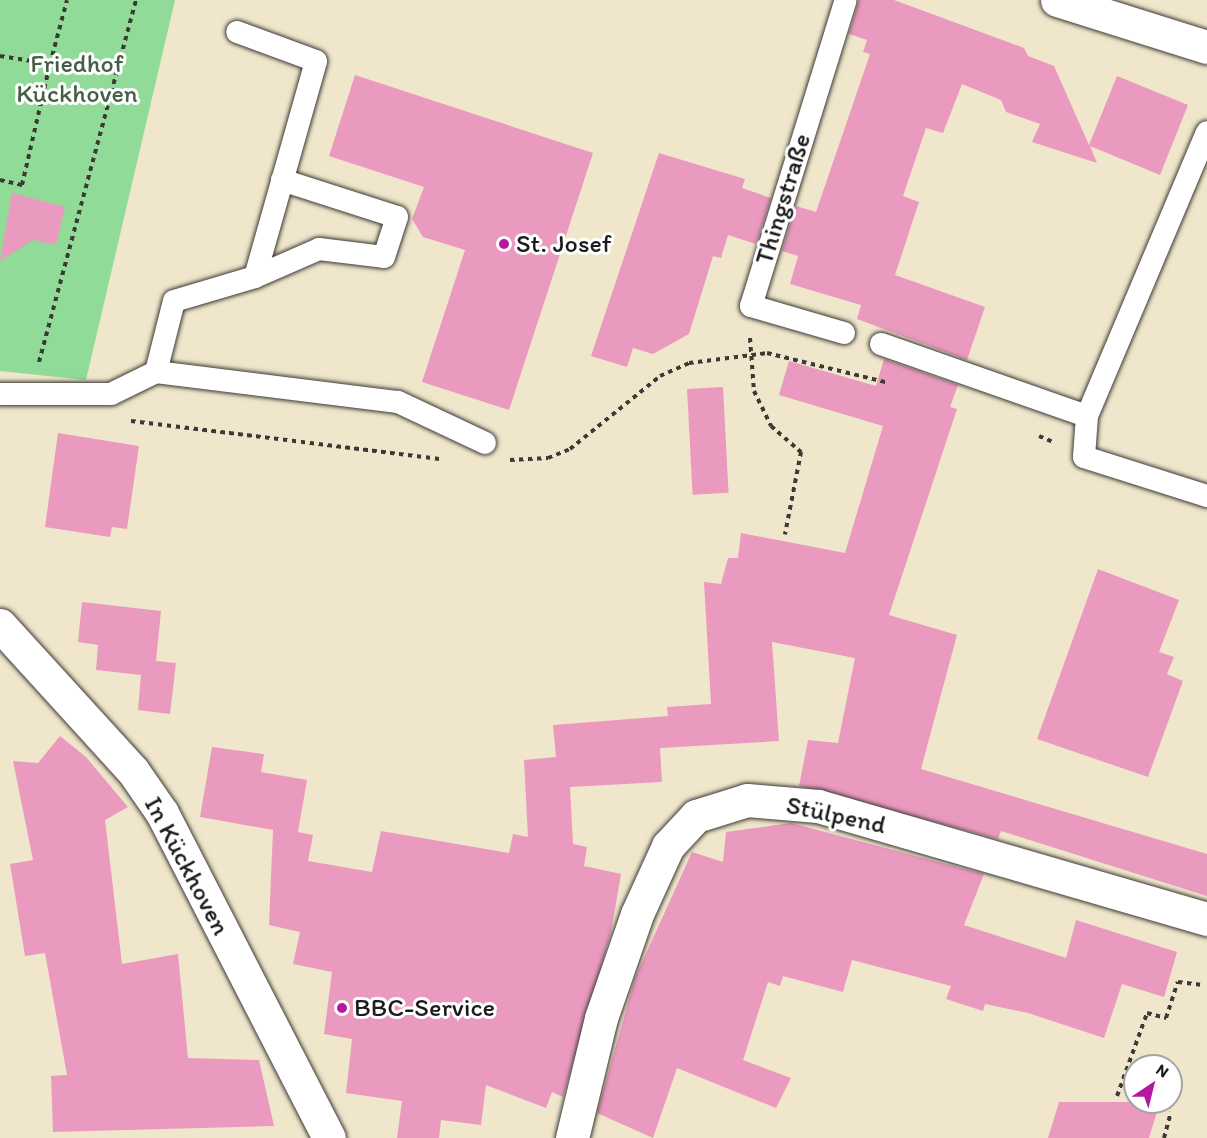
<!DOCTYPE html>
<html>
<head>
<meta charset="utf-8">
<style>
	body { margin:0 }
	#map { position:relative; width:1207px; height:1138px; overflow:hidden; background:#f0e6cb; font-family:Itim,sans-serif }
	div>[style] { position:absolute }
	.green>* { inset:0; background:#90db98 }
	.building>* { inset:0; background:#ea9abf; transform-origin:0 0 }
	.path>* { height:4px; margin-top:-2px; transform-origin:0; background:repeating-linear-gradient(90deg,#3c3a36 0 4.5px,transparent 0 9px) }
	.roads { filter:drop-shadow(0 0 2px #3c3a36) drop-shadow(0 0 2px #3c3a36) }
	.lane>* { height:22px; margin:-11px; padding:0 11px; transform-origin:11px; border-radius:11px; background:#fff }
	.street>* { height:33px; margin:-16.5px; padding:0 16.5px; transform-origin:16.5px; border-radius:16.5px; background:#fff }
	.dots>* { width:16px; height:16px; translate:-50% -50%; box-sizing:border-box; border:3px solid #fff; border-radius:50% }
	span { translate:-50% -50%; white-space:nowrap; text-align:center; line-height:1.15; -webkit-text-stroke:6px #fff; paint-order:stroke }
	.park-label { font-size:26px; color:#455f47 }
	.street-label { font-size:26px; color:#1c1c1c }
	.poi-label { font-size:26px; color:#1c1c1c }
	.left { translate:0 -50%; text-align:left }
	.north { position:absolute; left:1123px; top:1054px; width:60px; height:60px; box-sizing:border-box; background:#fff; border:2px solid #a4a4a4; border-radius:50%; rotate:35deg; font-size:16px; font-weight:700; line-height:24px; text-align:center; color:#1c1c1c }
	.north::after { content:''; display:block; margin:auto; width:21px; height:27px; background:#b5179e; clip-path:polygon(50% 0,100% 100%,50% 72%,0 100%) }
</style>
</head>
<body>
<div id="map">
	<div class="green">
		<i style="clip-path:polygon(0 0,175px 0,86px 380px,0 371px)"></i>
	</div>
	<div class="building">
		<i style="clip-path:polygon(859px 0,894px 0,1024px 48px,1028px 56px,1054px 66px,1089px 145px,1117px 76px,1188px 105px,1160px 175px,1090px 146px,1097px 163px,1032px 142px,1040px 124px,1006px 112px,1001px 100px,962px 84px,943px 133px,926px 128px,903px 196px,919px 202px,895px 275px,985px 307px,967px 360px,857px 319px,861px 305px,790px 284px,798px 256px,782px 251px,796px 206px,816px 212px,870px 54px,863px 52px,867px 40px,849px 34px)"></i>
		<i style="clip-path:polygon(355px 75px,593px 153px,509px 410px,422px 382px,465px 250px,423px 237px,412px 219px,424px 187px,329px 156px)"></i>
		<i style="clip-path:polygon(659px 153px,745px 179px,742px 188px,771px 198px,756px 244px,728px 235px,721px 258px,713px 256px,689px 334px,653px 354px,633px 348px,627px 367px,591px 356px)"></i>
		<i style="clip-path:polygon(12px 193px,65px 207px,56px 245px,33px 240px,0 261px)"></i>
		<i style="clip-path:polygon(884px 359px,958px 385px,950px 407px,957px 409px,889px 615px,957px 635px,921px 769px,1207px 854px,1207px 896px,1001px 831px,998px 839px,799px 786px,808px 740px,838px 743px,855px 658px,772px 642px,779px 741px,660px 748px,662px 782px,570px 787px,573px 844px,587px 847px,584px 866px,621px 874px,611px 932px,563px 1097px,552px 1092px,546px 1108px,486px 1085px,481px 1125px,441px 1120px,439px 1138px,397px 1138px,402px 1101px,346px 1093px,352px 1039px,324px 1034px,332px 972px,293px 964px,300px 932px,269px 925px,273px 830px,200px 817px,212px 747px,264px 754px,261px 772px,307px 780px,298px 832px,313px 835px,308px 861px,372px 872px,381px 831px,509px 853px,513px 834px,528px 837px,524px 760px,556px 757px,553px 725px,668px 716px,667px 707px,711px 704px,704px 582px,721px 584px,728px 558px,738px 558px,741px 533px,845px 553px,883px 426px,779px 395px,789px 361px,876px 386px)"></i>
		<i style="left:723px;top:387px;width:106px;height:36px;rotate:87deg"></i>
		<i style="clip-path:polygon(58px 433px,139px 446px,127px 529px,112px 527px,110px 537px,45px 527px)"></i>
		<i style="clip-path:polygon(1098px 569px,1179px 600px,1159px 652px,1174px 657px,1167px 674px,1183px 681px,1148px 777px,1037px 739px)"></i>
		<i style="clip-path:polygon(82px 602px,161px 611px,156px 661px,176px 663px,170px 714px,138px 710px,141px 675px,96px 670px,98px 645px,78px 642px)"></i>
		<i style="clip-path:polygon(60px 736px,86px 757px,128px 807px,105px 820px,122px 964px,178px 954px,188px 1058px,259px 1060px,274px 1126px,53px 1132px,51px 1076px,67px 1075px,45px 953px,25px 956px,10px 864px,33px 860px,13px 761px,38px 763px)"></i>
		<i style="clip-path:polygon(791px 823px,984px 874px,964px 925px,1066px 958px,1076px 920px,1177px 952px,1164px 997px,1122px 984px,1104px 1038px,1028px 1013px,985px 1004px,983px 1011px,946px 999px,951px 986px,852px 960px,843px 992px,783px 976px,780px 986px,768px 982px,743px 1060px,791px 1078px,776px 1108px,677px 1068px,653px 1138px,597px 1113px,635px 978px,692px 852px,723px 862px,726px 832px)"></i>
		<i style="clip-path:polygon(1059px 1102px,1160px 1102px,1149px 1138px,1048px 1138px)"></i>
	</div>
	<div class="path">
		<i style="left:0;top:56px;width:51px;rotate:9.1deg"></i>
		<i style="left:50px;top:64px;width:66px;rotate:-75.1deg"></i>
		<i style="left:0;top:180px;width:23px;rotate:13deg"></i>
		<i style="left:22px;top:185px;width:124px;rotate:-77deg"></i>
		<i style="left:750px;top:338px;width:53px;rotate:85.7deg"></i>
		<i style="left:754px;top:391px;width:39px;rotate:64deg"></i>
		<i style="left:771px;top:426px;width:40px;rotate:41deg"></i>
		<i style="left:801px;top:452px;width:84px;rotate:101deg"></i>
		<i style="left:39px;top:362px;width:375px;rotate:-75deg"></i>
		<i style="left:131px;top:421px;width:311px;rotate:7deg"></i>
		<i style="left:1039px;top:436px;width:15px;rotate:23deg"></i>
		<i style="left:510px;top:460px;width:38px;rotate:-3deg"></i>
		<i style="left:548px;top:458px;width:24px;rotate:-22deg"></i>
		<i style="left:570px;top:449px;width:116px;rotate:-39deg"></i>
		<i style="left:660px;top:376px;width:32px;rotate:-24deg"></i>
		<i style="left:689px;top:363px;width:79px;rotate:-7.3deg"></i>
		<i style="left:767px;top:353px;width:122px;rotate:13.8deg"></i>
		<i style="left:1117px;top:1096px;width:88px;rotate:-70.1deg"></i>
		<i style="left:1147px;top:1013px;width:20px;rotate:15deg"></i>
		<i style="left:1166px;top:1018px;width:38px;rotate:-72deg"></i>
		<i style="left:1178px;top:982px;width:25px;rotate:7deg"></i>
		<i style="left:1164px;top:1138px;width:27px;rotate:-75deg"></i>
	</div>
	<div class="roads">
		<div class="lane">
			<i style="left:255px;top:277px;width:70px;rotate:-23.6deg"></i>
			<i style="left:319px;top:249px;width:65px;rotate:7deg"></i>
			<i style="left:384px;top:257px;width:42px;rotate:-72deg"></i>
			<i style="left:397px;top:217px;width:121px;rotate:-162.2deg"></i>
			<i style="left:844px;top:333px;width:97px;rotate:-163.8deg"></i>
			<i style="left:751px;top:306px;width:320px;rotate:-72.8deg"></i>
			<i style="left:881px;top:344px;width:218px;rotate:19.3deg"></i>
			<i style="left:1087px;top:416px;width:41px;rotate:94.2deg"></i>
			<i style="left:1084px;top:457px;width:129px;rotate:17.6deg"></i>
			<i style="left:156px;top:372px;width:244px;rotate:7.1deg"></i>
			<i style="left:398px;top:402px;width:96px;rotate:25.2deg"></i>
			<i style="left:0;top:394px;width:111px"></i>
			<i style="left:111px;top:394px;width:50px;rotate:-26.1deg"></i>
			<i style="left:156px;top:372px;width:73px;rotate:-75.8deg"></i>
			<i style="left:174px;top:301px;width:84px;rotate:-16.5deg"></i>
			<i style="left:255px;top:277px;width:224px;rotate:-74.2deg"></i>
			<i style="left:316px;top:61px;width:84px;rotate:-159.8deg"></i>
			<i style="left:1087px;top:416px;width:308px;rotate:-67.1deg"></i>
		</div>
		<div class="street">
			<i style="left:1057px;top:0;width:157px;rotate:17.4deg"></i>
			<i style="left:0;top:625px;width:197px;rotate:47.7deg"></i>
			<i style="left:133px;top:771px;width:51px;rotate:55.4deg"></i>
			<i style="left:162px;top:813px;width:365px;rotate:62.8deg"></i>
			<i style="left:572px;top:1138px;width:123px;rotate:-76.4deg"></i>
			<i style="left:601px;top:1018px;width:110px;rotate:-70.9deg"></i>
			<i style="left:637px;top:914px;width:75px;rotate:-65.5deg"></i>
			<i style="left:668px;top:846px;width:41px;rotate:-47deg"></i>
			<i style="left:696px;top:816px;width:53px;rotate:-17.4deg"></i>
			<i style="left:747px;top:800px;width:71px;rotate:4.8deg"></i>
			<i style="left:818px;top:806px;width:405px;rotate:16.2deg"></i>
		</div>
	</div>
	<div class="dots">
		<i style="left:504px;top:244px;background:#b5179e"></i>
		<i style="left:342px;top:1008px;background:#b5179e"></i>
	</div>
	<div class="park-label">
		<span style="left:77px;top:79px">Friedhof<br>Kückhoven</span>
	</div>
	<div class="street-label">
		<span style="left:783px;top:199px;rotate:-73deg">Thingstraße</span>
		<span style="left:836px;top:815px;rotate:12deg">Stülpend</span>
		<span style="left:187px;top:866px;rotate:62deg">In Kückhoven</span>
	</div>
	<div class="poi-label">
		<span class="left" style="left:516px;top:244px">St. Josef</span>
		<span class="left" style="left:354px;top:1008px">BBC-Service</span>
	</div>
	<div class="north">N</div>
</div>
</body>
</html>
